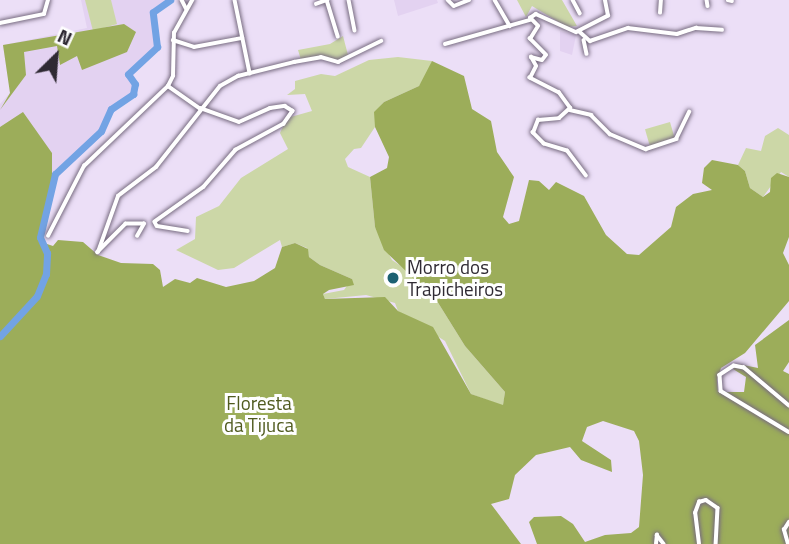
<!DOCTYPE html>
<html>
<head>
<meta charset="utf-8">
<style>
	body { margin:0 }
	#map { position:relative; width:789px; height:544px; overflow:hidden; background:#ecdff7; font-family:"Titillium Web",sans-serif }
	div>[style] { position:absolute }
	.built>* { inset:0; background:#e3d2f1 }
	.green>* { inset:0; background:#ccd7a7; transform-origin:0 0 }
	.forest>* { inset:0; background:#9cad5a }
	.river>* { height:7px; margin:-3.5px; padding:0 3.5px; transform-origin:3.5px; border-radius:3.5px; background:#72a3e4 }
	.roads { filter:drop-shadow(0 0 2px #776b80) drop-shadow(0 0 2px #776b80) }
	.minor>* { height:3.5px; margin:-1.75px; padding:0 1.75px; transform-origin:1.75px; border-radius:1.75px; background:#fff }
	.dots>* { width:19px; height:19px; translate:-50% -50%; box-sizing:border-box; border:4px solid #fff; border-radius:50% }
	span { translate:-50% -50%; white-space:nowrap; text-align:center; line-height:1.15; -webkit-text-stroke:6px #fff; paint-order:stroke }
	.poi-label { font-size:19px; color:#2f2a33 }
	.left { translate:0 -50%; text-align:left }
	.park-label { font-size:19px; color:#505b1f }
	.north { position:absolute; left:21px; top:21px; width:70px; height:70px; -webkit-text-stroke:5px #fff; paint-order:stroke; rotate:25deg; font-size:19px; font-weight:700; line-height:28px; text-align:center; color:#2f2a33 }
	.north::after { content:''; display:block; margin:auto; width:24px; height:32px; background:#2f2a33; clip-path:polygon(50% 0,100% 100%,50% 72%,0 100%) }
</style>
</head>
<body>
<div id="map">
	<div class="built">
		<i style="clip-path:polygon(81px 0,167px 0,151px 13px,156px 47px,127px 74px,134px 84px,131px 93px,110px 107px,99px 130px,54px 172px,51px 196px,0 194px,0 104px,10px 93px,3px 45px,87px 28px)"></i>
		<i style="clip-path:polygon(394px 0,437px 0,438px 3px,398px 16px)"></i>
		<i style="clip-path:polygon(560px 31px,576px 35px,572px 55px,560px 51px)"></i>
	</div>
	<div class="green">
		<i style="clip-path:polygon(85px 0,111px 0,117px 24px,93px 31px)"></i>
		<i style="clip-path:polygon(517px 0,562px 0,577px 26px,567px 27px,532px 6px,526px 17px)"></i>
		<i style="clip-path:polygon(343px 36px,348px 55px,338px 62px,323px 56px,301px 60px,298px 50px,330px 44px)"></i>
		<i style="clip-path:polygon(398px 57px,432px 61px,429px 72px,419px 86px,384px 102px,375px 112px,375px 127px,361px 148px,354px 149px,345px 159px,348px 167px,370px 177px,375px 227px,392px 260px,410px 272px,437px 301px,465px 346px,505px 392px,503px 406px,471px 394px,445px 341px,398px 311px,395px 303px,366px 295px,325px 299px,323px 294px,344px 290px,352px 279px,320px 265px,309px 257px,307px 248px,295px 243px,282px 247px,280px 240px,234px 268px,218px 270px,176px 250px,195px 239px,196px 217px,219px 206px,241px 178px,288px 149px,280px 133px,287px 118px,312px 111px,305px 94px,287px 95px,295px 89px,295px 81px,321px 74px,335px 76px,369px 60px)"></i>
		<i style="left:670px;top:122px;width:19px;height:26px;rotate:74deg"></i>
		<i style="clip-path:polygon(778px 128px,789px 135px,789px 177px,781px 172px,763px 197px,750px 188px,745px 171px,738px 165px,746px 148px,761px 151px,765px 136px)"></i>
	</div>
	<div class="forest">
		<i style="clip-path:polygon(124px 24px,136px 32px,127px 52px,82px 70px,77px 56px,60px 65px,57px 46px,24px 52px,26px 75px,0 110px,10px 93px,3px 45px)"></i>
		<i style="clip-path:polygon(432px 61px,464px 76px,472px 109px,491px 121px,497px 152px,514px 177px,503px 217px,509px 224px,519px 221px,529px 180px,539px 181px,549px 190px,556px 182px,584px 196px,606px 235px,627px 254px,639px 255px,671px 227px,676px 207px,693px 194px,712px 190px,702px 183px,704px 168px,712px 160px,738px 165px,745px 171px,750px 188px,763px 197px,770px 192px,771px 178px,777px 173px,789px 177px,789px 237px,783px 253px,789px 265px,789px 301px,745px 353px,721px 368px,717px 380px,718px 392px,744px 392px,746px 377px,733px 369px,738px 364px,758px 368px,755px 345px,789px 320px,789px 362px,783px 371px,789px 374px,789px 544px,537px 544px,529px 522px,534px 517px,561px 516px,573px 524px,585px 542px,605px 535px,631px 533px,639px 527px,643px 475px,639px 441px,634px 431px,603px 421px,587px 427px,582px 441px,611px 460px,612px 472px,581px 460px,570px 447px,536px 455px,515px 475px,509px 499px,491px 504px,521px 544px,0 544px,0 127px,23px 112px,52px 153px,52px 198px,43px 219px,41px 242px,53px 246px,58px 240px,83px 242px,98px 255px,121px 263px,153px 264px,160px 270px,163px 287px,175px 279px,190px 283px,197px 278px,226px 287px,254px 281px,275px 268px,282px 247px,295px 243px,308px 249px,309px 257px,320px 265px,352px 279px,354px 285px,329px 290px,323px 294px,325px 299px,385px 297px,398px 311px,433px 327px,471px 394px,503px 405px,505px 392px,465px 346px,437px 301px,384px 250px,375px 227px,370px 177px,387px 168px,389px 157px,375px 127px,374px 112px,384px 102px,419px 86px)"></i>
	</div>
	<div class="river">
		<i style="left:0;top:336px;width:54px;rotate:-47.2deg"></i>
		<i style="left:37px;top:296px;width:24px;rotate:-68deg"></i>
		<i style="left:46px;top:274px;width:21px;rotate:-87deg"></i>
		<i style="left:47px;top:253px;width:17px;rotate:-114deg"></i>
		<i style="left:40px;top:237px;width:65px;rotate:-76.6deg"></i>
		<i style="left:55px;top:174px;width:63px;rotate:-43.1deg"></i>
		<i style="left:101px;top:131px;width:24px;rotate:-66deg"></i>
		<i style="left:111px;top:109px;width:27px;rotate:-34deg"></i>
		<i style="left:133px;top:94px;width:10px;rotate:-79deg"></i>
		<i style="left:135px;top:84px;width:12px;rotate:-125deg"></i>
		<i style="left:128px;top:74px;width:40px;rotate:-43deg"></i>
		<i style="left:157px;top:47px;width:35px;rotate:-97deg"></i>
		<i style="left:153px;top:12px;width:21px;rotate:-35deg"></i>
	</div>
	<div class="roads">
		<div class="minor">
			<i style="left:182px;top:0;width:9px;rotate:63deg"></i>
			<i style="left:235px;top:0;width:75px;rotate:78.4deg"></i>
			<i style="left:349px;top:0;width:31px;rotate:79deg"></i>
			<i style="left:448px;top:0;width:8px;rotate:45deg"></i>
			<i style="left:454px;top:6px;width:16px;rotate:-22deg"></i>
			<i style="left:495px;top:0;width:30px;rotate:60deg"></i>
			<i style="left:573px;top:0;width:15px;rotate:62deg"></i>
			<i style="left:707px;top:0;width:6px;rotate:81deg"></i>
			<i style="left:728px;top:0;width:4px;rotate:14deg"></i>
			<i style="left:316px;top:4px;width:12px;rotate:-20deg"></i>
			<i style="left:327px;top:0;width:38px;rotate:73deg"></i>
			<i style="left:660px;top:13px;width:13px;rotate:-86deg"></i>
			<i style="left:0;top:23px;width:45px;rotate:-11.6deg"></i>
			<i style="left:44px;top:14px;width:15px;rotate:-74deg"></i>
			<i style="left:579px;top:31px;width:15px;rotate:42deg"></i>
			<i style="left:590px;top:41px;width:40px;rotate:-18.9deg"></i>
			<i style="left:628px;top:28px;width:49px;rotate:7deg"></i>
			<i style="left:677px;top:34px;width:20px;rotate:-18deg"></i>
			<i style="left:696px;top:28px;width:26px;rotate:4deg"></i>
			<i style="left:173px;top:40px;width:22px;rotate:18deg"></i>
			<i style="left:194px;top:47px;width:49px;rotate:-10.6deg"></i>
			<i style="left:584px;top:40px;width:14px;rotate:78deg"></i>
			<i style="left:445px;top:44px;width:88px;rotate:-15.8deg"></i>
			<i style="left:168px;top:86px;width:39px;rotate:35deg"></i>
			<i style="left:200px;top:108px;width:41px;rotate:19.7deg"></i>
			<i style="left:239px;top:122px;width:34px;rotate:-24deg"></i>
			<i style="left:270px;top:108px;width:15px;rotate:-8deg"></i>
			<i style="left:285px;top:106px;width:9px;rotate:32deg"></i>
			<i style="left:293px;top:111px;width:16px;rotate:125deg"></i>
			<i style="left:284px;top:124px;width:55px;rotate:151.6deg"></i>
			<i style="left:236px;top:150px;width:49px;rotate:130.9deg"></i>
			<i style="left:204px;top:187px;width:60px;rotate:144.5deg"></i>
			<i style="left:155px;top:222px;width:4px;rotate:63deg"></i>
			<i style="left:157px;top:226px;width:31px;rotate:9deg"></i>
			<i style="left:570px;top:110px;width:22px;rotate:13deg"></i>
			<i style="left:591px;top:115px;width:27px;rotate:45deg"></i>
			<i style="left:610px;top:134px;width:39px;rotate:23deg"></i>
			<i style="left:646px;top:149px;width:32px;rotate:-18deg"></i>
			<i style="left:676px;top:139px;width:30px;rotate:-64deg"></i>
			<i style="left:586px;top:176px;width:31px;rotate:-127deg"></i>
			<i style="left:567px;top:151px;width:24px;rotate:-163deg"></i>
			<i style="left:544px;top:144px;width:16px;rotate:-135deg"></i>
			<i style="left:533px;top:133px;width:14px;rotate:-69deg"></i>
			<i style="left:538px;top:120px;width:21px;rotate:-5deg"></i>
			<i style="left:559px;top:118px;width:15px;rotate:-42deg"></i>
			<i style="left:570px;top:108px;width:19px;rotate:-126deg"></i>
			<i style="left:559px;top:93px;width:33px;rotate:-153deg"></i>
			<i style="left:530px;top:78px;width:13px;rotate:-63deg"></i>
			<i style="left:536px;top:66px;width:10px;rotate:-119deg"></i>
			<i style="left:531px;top:57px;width:11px;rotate:15deg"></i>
			<i style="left:542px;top:60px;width:6px;rotate:-51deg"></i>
			<i style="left:546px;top:55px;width:23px;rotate:-135deg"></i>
			<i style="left:530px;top:39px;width:15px;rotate:-58deg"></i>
			<i style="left:538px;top:26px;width:11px;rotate:-135deg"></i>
			<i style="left:530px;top:18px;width:7px;rotate:-34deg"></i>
			<i style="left:536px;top:14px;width:44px;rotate:24.2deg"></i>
			<i style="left:576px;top:32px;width:36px;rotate:-27deg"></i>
			<i style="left:608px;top:16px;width:16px;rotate:-101deg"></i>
			<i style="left:48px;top:236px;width:79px;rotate:-62.8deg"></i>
			<i style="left:84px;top:166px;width:116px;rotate:-43.6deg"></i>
			<i style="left:168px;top:86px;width:11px;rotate:-63deg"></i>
			<i style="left:173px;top:76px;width:43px;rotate:-88.7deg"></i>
			<i style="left:174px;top:33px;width:38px;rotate:-61deg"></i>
			<i style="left:137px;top:236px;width:14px;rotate:-60deg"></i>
			<i style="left:144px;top:224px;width:18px;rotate:180deg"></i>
			<i style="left:126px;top:224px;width:40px;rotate:135deg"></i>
			<i style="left:98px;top:252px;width:59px;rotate:-70.3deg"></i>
			<i style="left:118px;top:196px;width:48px;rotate:-37.3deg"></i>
			<i style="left:156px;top:167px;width:103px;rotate:-51.7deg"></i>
			<i style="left:220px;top:86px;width:21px;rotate:-29deg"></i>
			<i style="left:238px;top:76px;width:58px;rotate:-14deg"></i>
			<i style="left:294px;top:62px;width:27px;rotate:-10deg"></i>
			<i style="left:321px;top:57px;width:18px;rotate:16deg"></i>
			<i style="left:338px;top:62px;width:48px;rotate:-26deg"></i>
			<i style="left:789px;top:406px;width:59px;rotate:-139.8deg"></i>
			<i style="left:744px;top:368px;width:10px;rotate:-169deg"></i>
			<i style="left:734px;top:366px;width:17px;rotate:147deg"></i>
			<i style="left:720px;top:375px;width:16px;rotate:86deg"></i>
			<i style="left:721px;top:391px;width:79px;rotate:31.1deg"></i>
			<i style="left:656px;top:544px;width:9px;rotate:-84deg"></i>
			<i style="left:657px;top:535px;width:11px;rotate:52deg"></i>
			<i style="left:699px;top:544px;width:31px;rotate:-97deg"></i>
			<i style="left:695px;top:513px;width:12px;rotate:-70deg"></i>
			<i style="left:699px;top:502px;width:7px;rotate:-16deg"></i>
			<i style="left:706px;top:500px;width:14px;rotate:34deg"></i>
			<i style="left:718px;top:508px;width:36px;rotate:93deg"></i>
			<i style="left:788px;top:544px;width:15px;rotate:-106deg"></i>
			<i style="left:784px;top:530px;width:9px;rotate:-58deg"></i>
		</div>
	</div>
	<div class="dots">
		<i style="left:393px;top:278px;background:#1c6172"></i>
	</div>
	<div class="poi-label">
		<span class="left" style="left:407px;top:278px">Morro dos<br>Trapicheiros</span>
	</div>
	<div class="park-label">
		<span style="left:259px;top:414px">Floresta<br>da Tijuca</span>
	</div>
	<div class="north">N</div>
</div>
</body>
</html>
